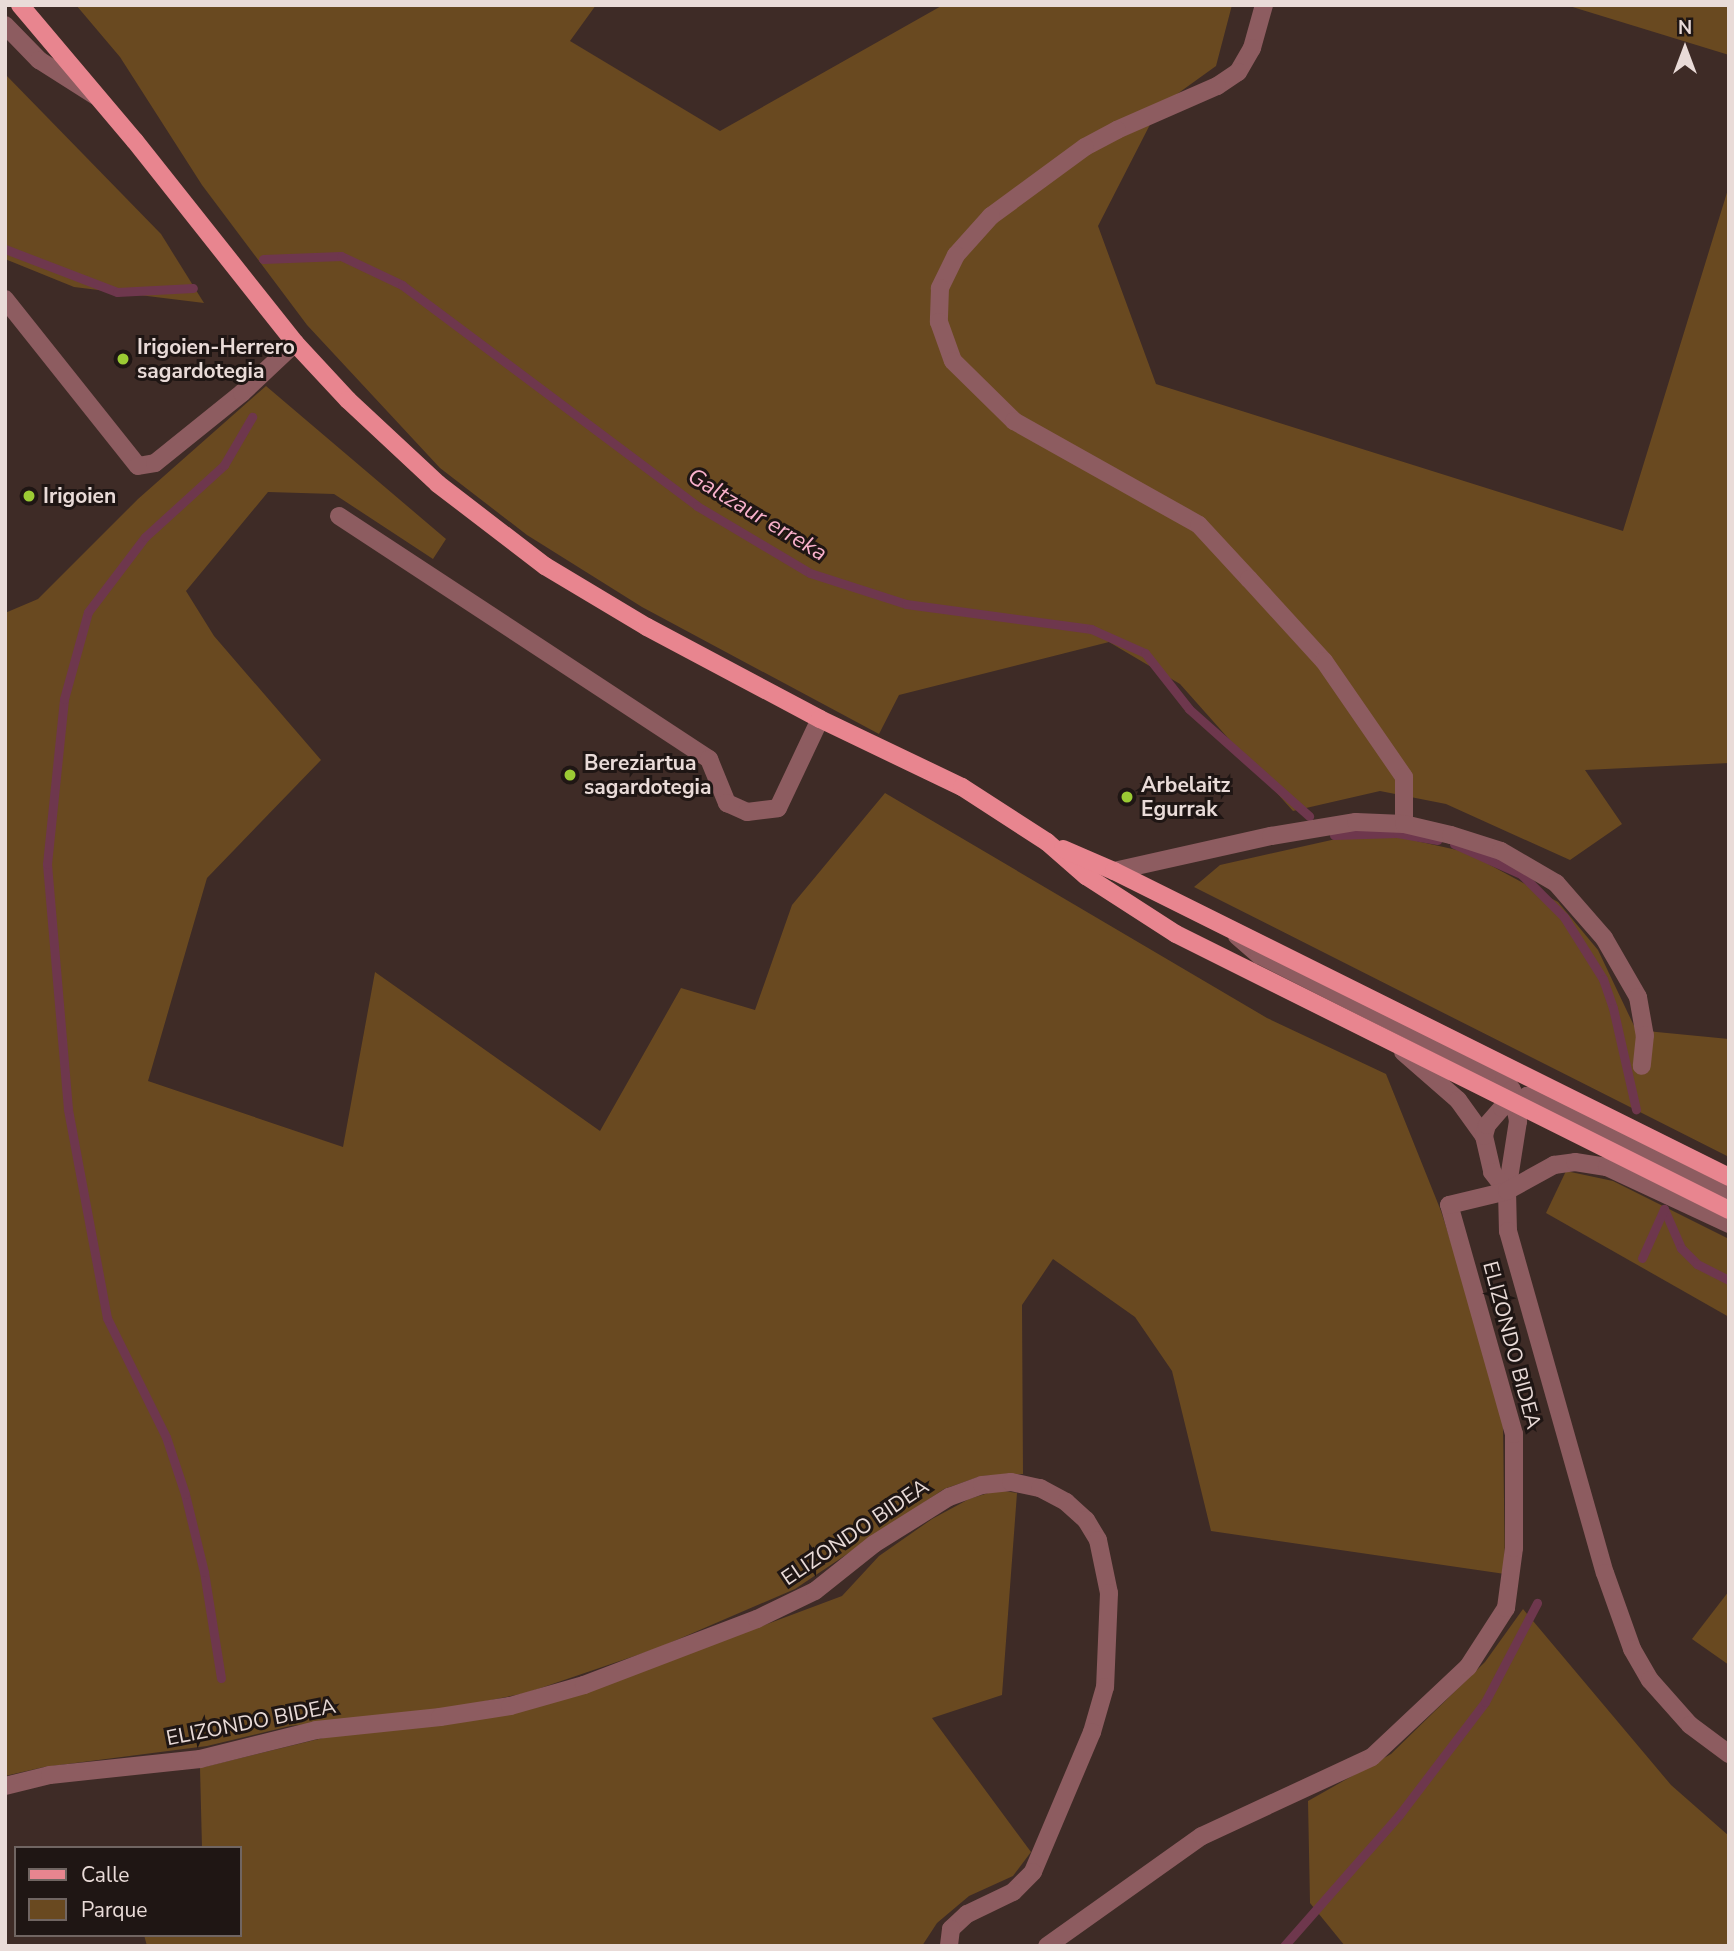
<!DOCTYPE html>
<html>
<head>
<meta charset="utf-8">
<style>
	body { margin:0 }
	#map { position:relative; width:1734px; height:1951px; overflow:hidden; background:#3e2b26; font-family:"Nunito Sans",sans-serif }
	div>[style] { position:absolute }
	.green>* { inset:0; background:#694920 }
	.stream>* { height:9px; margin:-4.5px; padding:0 4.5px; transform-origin:4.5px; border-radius:4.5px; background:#6e374d }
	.minor>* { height:18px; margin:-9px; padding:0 9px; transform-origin:9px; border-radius:9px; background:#8d5c60 }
	.major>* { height:18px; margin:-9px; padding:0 9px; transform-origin:9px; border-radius:9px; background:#e8858f }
	.dots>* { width:19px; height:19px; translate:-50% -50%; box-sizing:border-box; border:4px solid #1f1614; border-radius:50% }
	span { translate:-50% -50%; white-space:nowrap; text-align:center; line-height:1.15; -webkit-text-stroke:6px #1f1614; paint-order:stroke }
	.poi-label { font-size:21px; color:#e9dbd8; font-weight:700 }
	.left { translate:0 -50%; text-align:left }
	.street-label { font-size:21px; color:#e9dbd8 }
	.water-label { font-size:23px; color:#f9b1cb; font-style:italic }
	.frame { position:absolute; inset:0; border:7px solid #e9dbd8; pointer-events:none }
	.legend { position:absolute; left:14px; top:1846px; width:228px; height:91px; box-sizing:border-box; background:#1f1614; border:2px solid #706562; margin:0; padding:9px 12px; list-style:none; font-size:21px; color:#e9dbd8 }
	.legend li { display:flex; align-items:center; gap:14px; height:35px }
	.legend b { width:35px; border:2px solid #706562 }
	.north { position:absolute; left:1650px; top:14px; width:70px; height:70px; -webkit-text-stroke:5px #1f1614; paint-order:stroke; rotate:0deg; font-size:19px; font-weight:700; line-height:28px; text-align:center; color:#e9dbd8 }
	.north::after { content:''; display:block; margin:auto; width:24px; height:32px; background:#e9dbd8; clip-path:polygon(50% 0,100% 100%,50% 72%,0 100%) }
</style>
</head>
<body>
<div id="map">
	<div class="green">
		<i style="clip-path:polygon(76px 5px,596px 5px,570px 41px,720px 131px,943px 5px,1232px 5px,1216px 66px,1159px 107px,1098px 226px,1156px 384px,1623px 531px,1729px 186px,1729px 763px,1585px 770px,1622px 824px,1570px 860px,1446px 804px,1380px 791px,1293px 811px,1180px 684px,1109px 642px,899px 695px,879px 734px,642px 607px,527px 535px,440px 468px,307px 325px,202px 185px,120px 57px)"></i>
		<i style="clip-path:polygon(1566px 5px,1729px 5px,1729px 55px)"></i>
		<i style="clip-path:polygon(5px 74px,161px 234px,204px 303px,74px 287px,5px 259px)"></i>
		<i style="clip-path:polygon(266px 386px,446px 539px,433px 559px,334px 494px,268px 492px,186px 591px,214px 636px,321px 760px,207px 878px,148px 1081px,343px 1147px,375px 972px,600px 1131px,681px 988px,755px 1010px,792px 905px,885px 793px,1267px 1018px,1386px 1074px,1441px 1211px,1487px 1355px,1503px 1425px,1505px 1574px,1211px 1531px,1172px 1371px,1135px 1317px,1053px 1259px,1022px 1305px,1023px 1474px,981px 1476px,944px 1489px,795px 1589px,658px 1648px,526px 1693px,451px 1708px,290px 1726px,207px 1746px,44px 1767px,5px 1776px,5px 613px,38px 599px,138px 499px)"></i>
		<i style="clip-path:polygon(1394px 836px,1466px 852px,1558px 902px,1598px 950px,1636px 1030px,1729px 1039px,1729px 1157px,1194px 887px,1220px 865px,1336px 839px)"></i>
		<i style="clip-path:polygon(1566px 1171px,1613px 1181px,1729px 1239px,1729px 1317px,1546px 1213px)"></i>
		<i style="clip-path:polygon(998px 1490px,1017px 1493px,1002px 1695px,932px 1718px,1031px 1852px,1013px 1876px,969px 1896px,937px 1923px,922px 1946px,147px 1946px,144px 1935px,240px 1935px,240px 1848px,202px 1848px,200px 1768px,331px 1736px,586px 1692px,842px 1596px,879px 1556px,932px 1519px,969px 1499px)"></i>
		<i style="clip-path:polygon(1729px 1591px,1729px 1665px,1692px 1639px)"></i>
		<i style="clip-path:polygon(1523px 1609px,1671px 1785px,1729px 1836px,1729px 1946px,1345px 1946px,1310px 1903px,1308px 1801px,1391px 1754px,1485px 1662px)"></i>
	</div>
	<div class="stream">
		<i style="left:5px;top:249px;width:120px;rotate:21deg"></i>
		<i style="left:117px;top:292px;width:76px;rotate:-3deg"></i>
		<i style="left:263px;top:259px;width:78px;rotate:-2.2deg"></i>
		<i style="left:341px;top:256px;width:68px;rotate:25.4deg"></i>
		<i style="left:402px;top:285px;width:369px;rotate:36.8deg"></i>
		<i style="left:697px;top:506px;width:131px;rotate:30.7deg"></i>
		<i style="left:810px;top:573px;width:101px;rotate:17.9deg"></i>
		<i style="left:906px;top:604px;width:187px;rotate:7.7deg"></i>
		<i style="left:1091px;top:629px;width:59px;rotate:24deg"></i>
		<i style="left:1145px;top:653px;width:71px;rotate:51.8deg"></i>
		<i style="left:1189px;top:709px;width:161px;rotate:41.7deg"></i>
		<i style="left:1334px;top:835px;width:63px;rotate:-1.8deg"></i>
		<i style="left:1397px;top:833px;width:41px;rotate:9.9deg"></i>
		<i style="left:1454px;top:844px;width:73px;rotate:24.1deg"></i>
		<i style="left:1521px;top:874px;width:61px;rotate:45deg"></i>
		<i style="left:1564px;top:917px;width:73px;rotate:57.8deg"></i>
		<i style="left:1603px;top:979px;width:31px;rotate:71deg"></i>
		<i style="left:1613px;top:1008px;width:104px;rotate:77.2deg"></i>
		<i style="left:1664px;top:1209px;width:43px;rotate:66.4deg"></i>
		<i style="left:1681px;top:1248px;width:23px;rotate:45deg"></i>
		<i style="left:1697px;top:1264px;width:36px;rotate:27deg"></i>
		<i style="left:1642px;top:1258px;width:54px;rotate:-65.8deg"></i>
		<i style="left:221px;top:1678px;width:107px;rotate:-99.1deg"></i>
		<i style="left:204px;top:1572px;width:80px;rotate:-103.7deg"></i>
		<i style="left:185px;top:1494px;width:60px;rotate:-108.4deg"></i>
		<i style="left:166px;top:1437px;width:133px;rotate:-116.4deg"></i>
		<i style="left:107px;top:1318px;width:213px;rotate:-100.6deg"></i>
		<i style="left:68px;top:1109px;width:246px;rotate:-94.9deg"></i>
		<i style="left:47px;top:864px;width:166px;rotate:-84.1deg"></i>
		<i style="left:64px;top:699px;width:90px;rotate:-74.6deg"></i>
		<i style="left:88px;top:612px;width:94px;rotate:-52.8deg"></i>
		<i style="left:145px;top:537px;width:107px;rotate:-42.3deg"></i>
		<i style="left:224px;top:465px;width:56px;rotate:-59.7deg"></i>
		<i style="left:1284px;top:1946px;width:174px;rotate:-48.7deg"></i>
		<i style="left:1399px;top:1815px;width:142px;rotate:-52.7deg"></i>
		<i style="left:1485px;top:1702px;width:112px;rotate:-62.3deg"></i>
	</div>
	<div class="minor">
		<i style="left:1264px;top:5px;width:45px;rotate:105.6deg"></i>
		<i style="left:1252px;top:48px;width:28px;rotate:120deg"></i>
		<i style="left:1238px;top:72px;width:25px;rotate:146deg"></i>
		<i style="left:1217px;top:86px;width:109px;rotate:156.3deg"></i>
		<i style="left:1117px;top:130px;width:36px;rotate:152deg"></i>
		<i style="left:1085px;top:147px;width:117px;rotate:143.7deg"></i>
		<i style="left:991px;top:216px;width:52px;rotate:131.9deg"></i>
		<i style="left:956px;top:255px;width:37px;rotate:116deg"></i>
		<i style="left:940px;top:288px;width:34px;rotate:92deg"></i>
		<i style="left:939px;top:322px;width:41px;rotate:70.3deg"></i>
		<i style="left:953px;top:361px;width:86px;rotate:44.5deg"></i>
		<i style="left:1014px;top:421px;width:212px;rotate:29.3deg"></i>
		<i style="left:1199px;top:525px;width:74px;rotate:47.2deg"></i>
		<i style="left:1249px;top:579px;width:111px;rotate:47.6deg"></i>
		<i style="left:1324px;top:661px;width:141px;rotate:55.4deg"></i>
		<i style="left:1404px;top:777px;width:47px;rotate:90deg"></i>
		<i style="left:5px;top:25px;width:49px;rotate:45.8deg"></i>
		<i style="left:39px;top:60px;width:67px;rotate:32.3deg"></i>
		<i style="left:5px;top:299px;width:213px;rotate:51.5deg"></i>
		<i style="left:138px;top:466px;width:17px;rotate:-10deg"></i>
		<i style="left:155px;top:463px;width:112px;rotate:-38.8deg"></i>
		<i style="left:242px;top:393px;width:73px;rotate:-43.3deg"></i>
		<i style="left:339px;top:516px;width:443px;rotate:33.3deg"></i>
		<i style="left:709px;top:759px;width:48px;rotate:67.8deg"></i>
		<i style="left:727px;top:803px;width:22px;rotate:24deg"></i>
		<i style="left:747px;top:812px;width:31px;rotate:-7deg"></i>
		<i style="left:778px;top:808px;width:98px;rotate:-64.7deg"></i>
		<i style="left:1114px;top:871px;width:161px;rotate:-12.6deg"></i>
		<i style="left:1271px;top:836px;width:86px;rotate:-9.4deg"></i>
		<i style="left:1356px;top:822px;width:48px;rotate:2.4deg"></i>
		<i style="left:1404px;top:824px;width:48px;rotate:13.2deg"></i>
		<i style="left:1451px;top:835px;width:52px;rotate:17.7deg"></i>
		<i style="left:1501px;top:851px;width:64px;rotate:30.2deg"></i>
		<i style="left:1556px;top:883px;width:73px;rotate:48.9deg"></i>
		<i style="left:1604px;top:938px;width:68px;rotate:60deg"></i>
		<i style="left:1638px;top:997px;width:39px;rotate:80deg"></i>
		<i style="left:1645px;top:1035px;width:31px;rotate:96deg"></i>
		<i style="left:1237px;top:936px;width:29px;rotate:41deg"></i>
		<i style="left:1259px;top:955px;width:274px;rotate:26.7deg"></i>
		<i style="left:1504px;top:1078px;width:14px;rotate:56deg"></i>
		<i style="left:1512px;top:1090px;width:32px;rotate:79deg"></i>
		<i style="left:1518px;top:1121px;width:71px;rotate:98.9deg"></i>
		<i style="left:1507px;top:1191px;width:40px;rotate:88.6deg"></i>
		<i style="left:1508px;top:1231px;width:355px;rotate:74.2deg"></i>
		<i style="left:1605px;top:1573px;width:81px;rotate:70.4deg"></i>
		<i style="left:1632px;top:1649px;width:36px;rotate:60deg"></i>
		<i style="left:1650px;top:1680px;width:60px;rotate:48.4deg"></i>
		<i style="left:1690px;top:1725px;width:49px;rotate:36.6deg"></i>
		<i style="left:1403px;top:1052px;width:73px;rotate:41.1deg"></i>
		<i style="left:1458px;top:1100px;width:44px;rotate:54.2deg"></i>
		<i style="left:1484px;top:1136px;width:37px;rotate:77deg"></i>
		<i style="left:1492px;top:1172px;width:24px;rotate:52deg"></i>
		<i style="left:1484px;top:1136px;width:11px;rotate:-75deg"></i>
		<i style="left:1487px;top:1125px;width:23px;rotate:-49deg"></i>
		<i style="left:1502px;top:1108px;width:28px;rotate:-26deg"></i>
		<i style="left:1527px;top:1096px;width:22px;rotate:16deg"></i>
		<i style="left:1548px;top:1102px;width:203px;rotate:26.9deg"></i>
		<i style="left:5px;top:1786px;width:46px;rotate:-13.7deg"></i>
		<i style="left:50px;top:1775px;width:151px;rotate:-6.1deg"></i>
		<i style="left:200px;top:1759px;width:120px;rotate:-14deg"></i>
		<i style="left:316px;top:1730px;width:125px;rotate:-6deg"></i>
		<i style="left:440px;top:1717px;width:71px;rotate:-8.9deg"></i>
		<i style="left:510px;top:1706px;width:77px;rotate:-15.8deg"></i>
		<i style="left:584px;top:1685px;width:185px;rotate:-20.9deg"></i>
		<i style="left:757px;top:1619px;width:64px;rotate:-25.8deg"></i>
		<i style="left:815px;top:1591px;width:75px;rotate:-38.5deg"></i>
		<i style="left:874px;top:1544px;width:89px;rotate:-32.1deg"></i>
		<i style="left:949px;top:1497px;width:35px;rotate:-20deg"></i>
		<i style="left:982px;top:1485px;width:29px;rotate:-6deg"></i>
		<i style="left:1011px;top:1482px;width:30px;rotate:12deg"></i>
		<i style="left:1040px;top:1488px;width:30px;rotate:28deg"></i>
		<i style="left:1066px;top:1502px;width:27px;rotate:42deg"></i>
		<i style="left:1086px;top:1520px;width:23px;rotate:59deg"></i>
		<i style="left:1098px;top:1540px;width:54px;rotate:78.3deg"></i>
		<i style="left:1109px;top:1593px;width:94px;rotate:92.4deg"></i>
		<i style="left:1105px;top:1687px;width:47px;rotate:106.1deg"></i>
		<i style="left:1092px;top:1732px;width:152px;rotate:112.9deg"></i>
		<i style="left:1033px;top:1872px;width:28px;rotate:135deg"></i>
		<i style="left:1013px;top:1892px;width:51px;rotate:154.4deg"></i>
		<i style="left:967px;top:1914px;width:22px;rotate:137deg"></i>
		<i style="left:951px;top:1929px;width:17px;rotate:97deg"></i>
		<i style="left:1047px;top:1946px;width:190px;rotate:-35.4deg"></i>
		<i style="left:1202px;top:1836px;width:187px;rotate:-24.9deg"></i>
		<i style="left:1372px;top:1757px;width:132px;rotate:-43.2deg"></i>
		<i style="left:1468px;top:1667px;width:70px;rotate:-57.2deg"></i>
		<i style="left:1506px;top:1608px;width:61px;rotate:-82.4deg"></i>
		<i style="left:1514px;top:1548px;width:114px;rotate:-90deg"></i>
		<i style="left:1514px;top:1434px;width:238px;rotate:-105.8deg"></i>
		<i style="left:1449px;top:1205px;width:60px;rotate:-13.6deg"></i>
		<i style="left:1507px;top:1191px;width:54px;rotate:-29deg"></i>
		<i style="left:1554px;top:1165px;width:21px;rotate:-8deg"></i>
		<i style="left:1575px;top:1162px;width:32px;rotate:9deg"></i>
		<i style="left:1607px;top:1167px;width:135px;rotate:25deg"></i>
	</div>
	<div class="major">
		<i style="left:20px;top:5px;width:178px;rotate:49.8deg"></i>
		<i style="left:135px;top:141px;width:258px;rotate:51.6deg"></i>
		<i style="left:295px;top:343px;width:78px;rotate:47.1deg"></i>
		<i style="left:348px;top:400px;width:123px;rotate:43deg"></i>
		<i style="left:438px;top:484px;width:135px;rotate:37.5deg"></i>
		<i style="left:545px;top:566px;width:119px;rotate:30.9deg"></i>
		<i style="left:647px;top:627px;width:196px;rotate:28deg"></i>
		<i style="left:820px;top:719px;width:157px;rotate:25.6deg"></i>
		<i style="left:962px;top:787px;width:101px;rotate:32.9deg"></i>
		<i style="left:1047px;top:842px;width:52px;rotate:41.1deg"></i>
		<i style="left:1086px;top:876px;width:107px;rotate:32.8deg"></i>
		<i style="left:1176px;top:934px;width:618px;rotate:26.52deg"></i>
		<i style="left:1063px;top:849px;width:56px;rotate:23.3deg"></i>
		<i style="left:1114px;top:871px;width:687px;rotate:26.45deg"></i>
	</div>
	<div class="dots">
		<i style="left:123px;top:359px;background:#9bcb34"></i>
		<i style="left:29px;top:496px;background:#9bcb34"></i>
		<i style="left:570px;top:775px;background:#9bcb34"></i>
		<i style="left:1127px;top:797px;background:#9bcb34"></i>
	</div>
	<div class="poi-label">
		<span class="left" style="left:137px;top:359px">Irigoien-Herrero<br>sagardotegia</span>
		<span class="left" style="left:43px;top:496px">Irigoien</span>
		<span class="left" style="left:584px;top:775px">Bereziartua<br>sagardotegia</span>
		<span class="left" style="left:1141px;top:797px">Arbelaitz<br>Egurrak</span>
	</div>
	<div class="street-label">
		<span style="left:1512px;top:1345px;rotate:75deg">ELIZONDO BIDEA</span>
		<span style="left:855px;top:1532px;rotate:-34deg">ELIZONDO BIDEA</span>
		<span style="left:251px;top:1722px;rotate:-11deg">ELIZONDO BIDEA</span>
	</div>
	<div class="water-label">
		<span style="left:757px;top:515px;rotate:31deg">Galtzaur erreka</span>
	</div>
	<div class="frame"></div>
	<ul class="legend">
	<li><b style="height:9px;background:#e8858f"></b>Calle</li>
	<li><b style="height:19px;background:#694920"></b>Parque</li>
	</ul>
	<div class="north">N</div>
</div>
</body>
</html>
